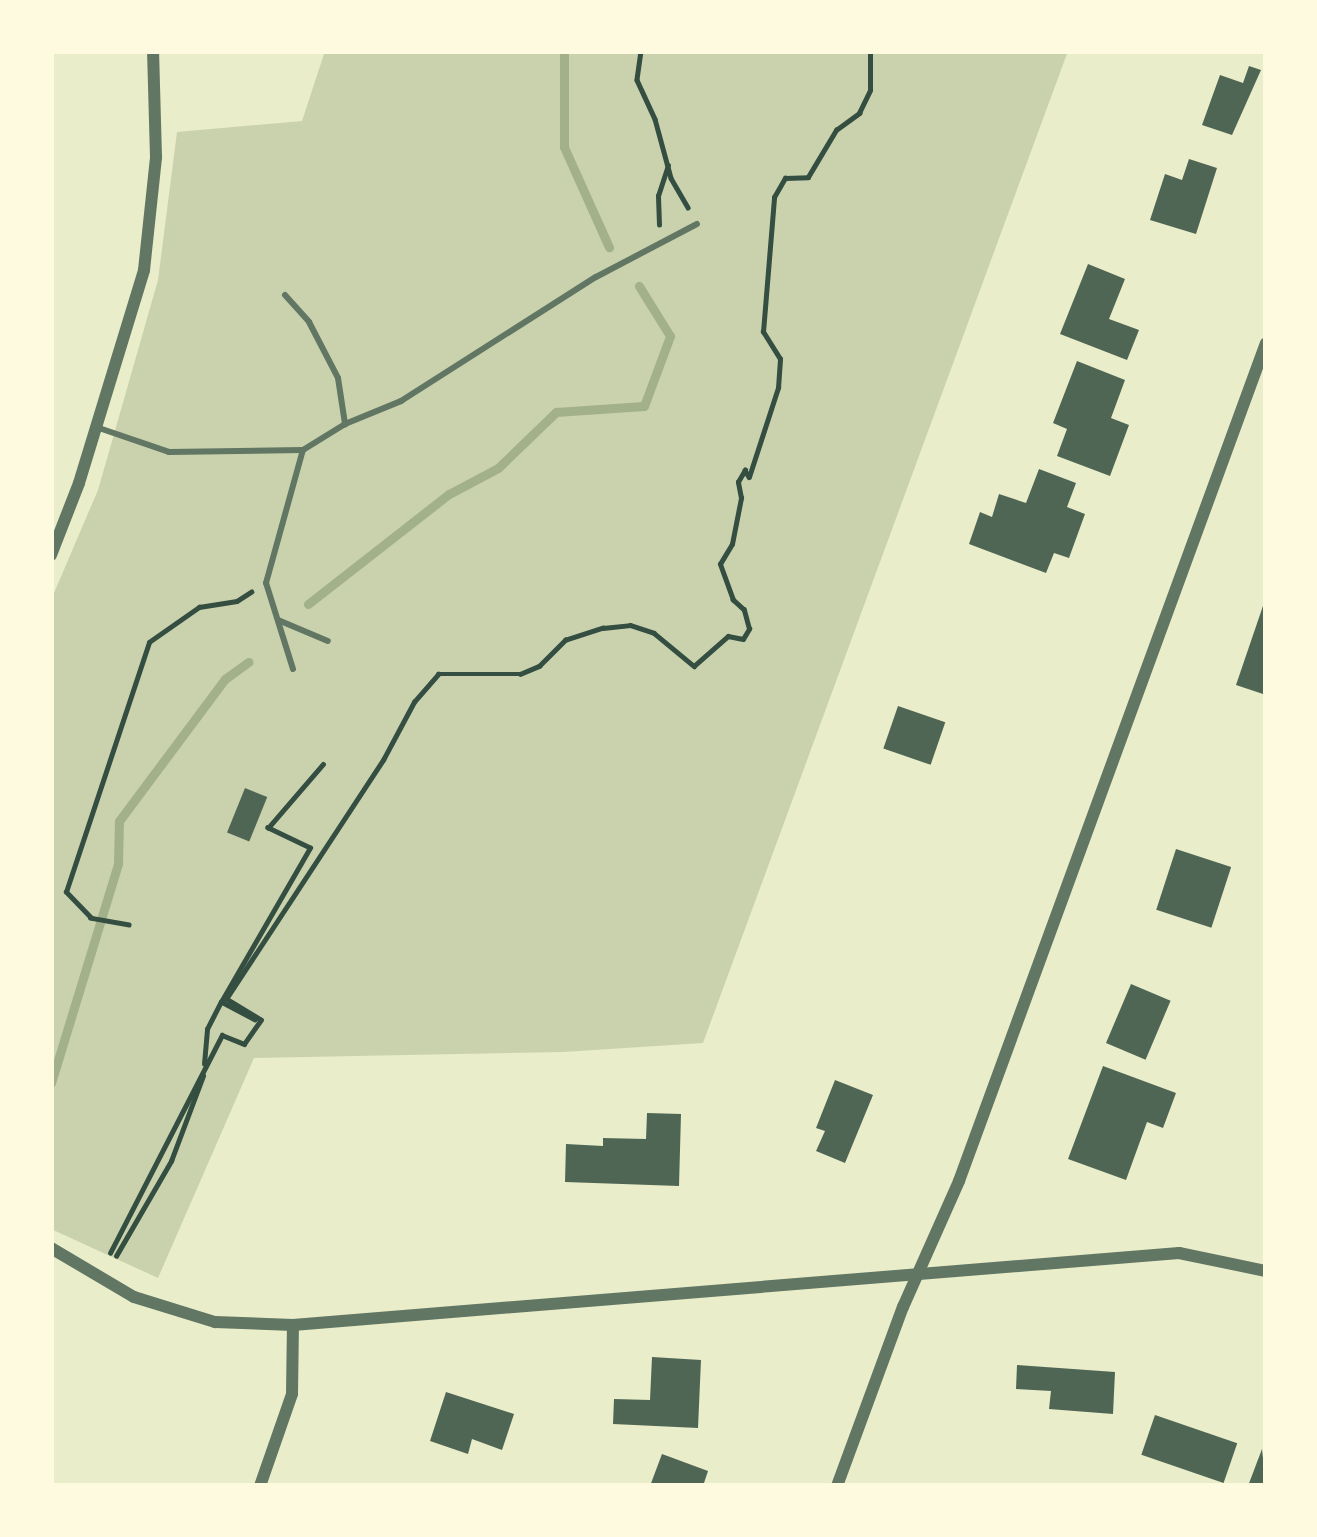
<!DOCTYPE html>
<html>
<head>
<meta charset="utf-8">
<style>
	body { margin:0 }
	#map { position:relative; width:1317px; height:1537px; overflow:hidden; background:#e9edc9; font-family:Quicksand,sans-serif }
	div>[style] { position:absolute }
	.green>* { inset:0; background:#cad2ad }
	.stream>* { height:9px; margin:-4.5px; padding:0 4.5px; transform-origin:4.5px; border-radius:4.5px; background:#a3b18a }
	.building>* { inset:0; background:#4f6655; transform-origin:0 0 }
	.path>* { height:4.5px; margin:-2.25px; padding:0 2.25px; transform-origin:2.25px; border-radius:2.25px; background:#344e41 }
	.service>* { height:6px; margin:-3px; padding:0 3px; transform-origin:3px; border-radius:3px; background:#617663 }
	.minor>* { height:12px; margin:-6px; padding:0 6px; transform-origin:6px; border-radius:6px; background:#617663 }
	span { translate:-50% -50%; white-space:nowrap; text-align:center; line-height:1.15; -webkit-text-stroke:9px #fefae0; paint-order:stroke }
	.frame { position:absolute; inset:0; border:54px solid #fefae0; pointer-events:none }
</style>
</head>
<body>
<div id="map">
	<div class="green">
		<i style="clip-path:polygon(325px 51px,1068px 51px,703px 1043px,563px 1052px,254px 1058px,158px 1278px,51px 1229px,51px 600px,98px 490px,158px 280px,177px 132px,302px 121px)"></i>
	</div>
	<div class="stream">
		<i style="left:564px;top:51px;width:96px;rotate:90deg"></i>
		<i style="left:564px;top:147px;width:110px;rotate:65.8deg"></i>
		<i style="left:308px;top:604px;width:179px;rotate:-38deg"></i>
		<i style="left:449px;top:494px;width:55px;rotate:-28deg"></i>
		<i style="left:498px;top:468px;width:81px;rotate:-44deg"></i>
		<i style="left:556px;top:412px;width:88px;rotate:-3.9deg"></i>
		<i style="left:644px;top:406px;width:75px;rotate:-69.6deg"></i>
		<i style="left:670px;top:336px;width:59px;rotate:-121.8deg"></i>
		<i style="left:51px;top:1083px;width:229px;rotate:-73deg"></i>
		<i style="left:118px;top:864px;width:43px;rotate:-88.7deg"></i>
		<i style="left:119px;top:821px;width:177px;rotate:-53.3deg"></i>
		<i style="left:225px;top:679px;width:29px;rotate:-36deg"></i>
	</div>
	<div class="building">
		<i style="clip-path:polygon(1249px 66px,1261px 70px,1232px 135px,1202px 125px,1220px 75px,1243px 83px)"></i>
		<i style="clip-path:polygon(1189px 159px,1217px 168px,1196px 234px,1150px 220px,1165px 174px,1182px 180px)"></i>
		<i style="clip-path:polygon(1088px 264px,1125px 279px,1109px 319px,1139px 330px,1127px 360px,1060px 334px)"></i>
		<i style="clip-path:polygon(1077px 361px,1125px 380px,1111px 418px,1129px 425px,1110px 476px,1057px 456px,1067px 429px,1053px 423px)"></i>
		<i style="clip-path:polygon(1039px 469px,1076px 483px,1067px 507px,1085px 514px,1069px 558px,1054px 553px,1046px 573px,969px 544px,980px 512px,992px 517px,999px 494px,1026px 503px)"></i>
		<i style="clip-path:polygon(1265px 600px,1266px 600px,1266px 695px,1236px 685px)"></i>
		<i style="left:898px;top:706px;width:50px;height:45px;rotate:19deg"></i>
		<i style="left:245px;top:788px;width:24px;height:48px;rotate:22deg"></i>
		<i style="left:1176px;top:849px;width:58px;height:64px;rotate:18deg"></i>
		<i style="left:1131px;top:984px;width:43px;height:64px;rotate:23deg"></i>
		<i style="clip-path:polygon(1103px 1066px,1176px 1093px,1163px 1128px,1147px 1122px,1126px 1180px,1068px 1159px)"></i>
		<i style="clip-path:polygon(835px 1080px,873px 1095px,845px 1163px,816px 1151px,825px 1131px,816px 1128px)"></i>
		<i style="clip-path:polygon(647px 1113px,681px 1114px,679px 1186px,565px 1182px,566px 1144px,603px 1146px,603px 1138px,646px 1139px)"></i>
		<i style="clip-path:polygon(652px 1357px,701px 1360px,698px 1428px,613px 1424px,614px 1399px,650px 1400px)"></i>
		<i style="clip-path:polygon(1017px 1365px,1115px 1372px,1113px 1414px,1049px 1409px,1051px 1391px,1016px 1389px)"></i>
		<i style="clip-path:polygon(446px 1392px,514px 1414px,502px 1450px,472px 1439px,468px 1454px,430px 1441px)"></i>
		<i style="left:1155px;top:1415px;width:87px;height:42px;rotate:19deg"></i>
		<i style="clip-path:polygon(1262px 1449px,1266px 1486px,1248px 1486px)"></i>
		<i style="clip-path:polygon(662px 1454px,708px 1471px,703px 1486px,650px 1486px)"></i>
	</div>
	<div class="path">
		<i style="left:641px;top:51px;width:29px;rotate:98deg"></i>
		<i style="left:637px;top:80px;width:43px;rotate:65.2deg"></i>
		<i style="left:655px;top:119px;width:61px;rotate:74.8deg"></i>
		<i style="left:671px;top:178px;width:34px;rotate:60deg"></i>
		<i style="left:659px;top:225px;width:29px;rotate:-92deg"></i>
		<i style="left:658px;top:196px;width:32px;rotate:-72deg"></i>
		<i style="left:129px;top:925px;width:39px;rotate:-170deg"></i>
		<i style="left:91px;top:918px;width:36px;rotate:-134deg"></i>
		<i style="left:66px;top:892px;width:263px;rotate:-71.6deg"></i>
		<i style="left:149px;top:642px;width:61px;rotate:-35deg"></i>
		<i style="left:199px;top:607px;width:38px;rotate:-9deg"></i>
		<i style="left:237px;top:601px;width:17px;rotate:-33deg"></i>
		<i style="left:255px;top:1020px;width:38px;rotate:-152deg"></i>
		<i style="left:221px;top:1002px;width:178px;rotate:-60deg"></i>
		<i style="left:310px;top:848px;width:47px;rotate:-154.5deg"></i>
		<i style="left:268px;top:828px;width:84px;rotate:-49.3deg"></i>
		<i style="left:204px;top:1064px;width:35px;rotate:-85deg"></i>
		<i style="left:207px;top:1029px;width:30px;rotate:-63deg"></i>
		<i style="left:110px;top:1253px;width:245px;rotate:-62.8deg"></i>
		<i style="left:222px;top:1035px;width:24px;rotate:22deg"></i>
		<i style="left:244px;top:1044px;width:29px;rotate:-55deg"></i>
		<i style="left:261px;top:1020px;width:41px;rotate:-149deg"></i>
		<i style="left:226px;top:999px;width:286px;rotate:-56.7deg"></i>
		<i style="left:383px;top:760px;width:66px;rotate:-61.9deg"></i>
		<i style="left:414px;top:702px;width:37px;rotate:-49deg"></i>
		<i style="left:438px;top:674px;width:82px"></i>
		<i style="left:520px;top:674px;width:21px;rotate:-23deg"></i>
		<i style="left:539px;top:666px;width:37px;rotate:-45deg"></i>
		<i style="left:565px;top:640px;width:40px;rotate:-18deg"></i>
		<i style="left:603px;top:628px;width:27px;rotate:-6deg"></i>
		<i style="left:630px;top:625px;width:25px;rotate:18deg"></i>
		<i style="left:654px;top:633px;width:52px;rotate:39.5deg"></i>
		<i style="left:694px;top:666px;width:45px;rotate:-41.4deg"></i>
		<i style="left:728px;top:636px;width:15px;rotate:11deg"></i>
		<i style="left:743px;top:639px;width:12px;rotate:-59deg"></i>
		<i style="left:749px;top:629px;width:20px;rotate:-105deg"></i>
		<i style="left:744px;top:610px;width:15px;rotate:-138deg"></i>
		<i style="left:733px;top:600px;width:38px;rotate:-110deg"></i>
		<i style="left:720px;top:564px;width:23px;rotate:-59deg"></i>
		<i style="left:732px;top:544px;width:47px;rotate:-78.9deg"></i>
		<i style="left:741px;top:498px;width:16px;rotate:-101deg"></i>
		<i style="left:738px;top:482px;width:14px;rotate:-60deg"></i>
		<i style="left:745px;top:470px;width:8px;rotate:60deg"></i>
		<i style="left:749px;top:477px;width:94px;rotate:-72deg"></i>
		<i style="left:778px;top:388px;width:29px;rotate:-86deg"></i>
		<i style="left:780px;top:359px;width:32px;rotate:-122deg"></i>
		<i style="left:763px;top:332px;width:135px;rotate:-85.3deg"></i>
		<i style="left:774px;top:197px;width:22px;rotate:-60deg"></i>
		<i style="left:785px;top:178px;width:23px;rotate:-2deg"></i>
		<i style="left:808px;top:177px;width:55px;rotate:-59.2deg"></i>
		<i style="left:836px;top:130px;width:29px;rotate:-36deg"></i>
		<i style="left:859px;top:113px;width:25px;rotate:-64deg"></i>
		<i style="left:870px;top:90px;width:39px;rotate:-90deg"></i>
		<i style="left:116px;top:1256px;width:110px;rotate:-59.9deg"></i>
		<i style="left:171px;top:1161px;width:91px;rotate:-69.4deg"></i>
	</div>
	<div class="service">
		<i style="left:285px;top:295px;width:36px;rotate:48deg"></i>
		<i style="left:309px;top:322px;width:63px;rotate:62.6deg"></i>
		<i style="left:338px;top:378px;width:47px;rotate:81.3deg"></i>
		<i style="left:96px;top:427px;width:77px;rotate:18.9deg"></i>
		<i style="left:169px;top:452px;width:134px;rotate:-0.9deg"></i>
		<i style="left:303px;top:450px;width:49px;rotate:-31.8deg"></i>
		<i style="left:345px;top:424px;width:61px;rotate:-22.3deg"></i>
		<i style="left:401px;top:401px;width:231px;rotate:-32.5deg"></i>
		<i style="left:596px;top:277px;width:114px;rotate:-27.7deg"></i>
		<i style="left:278px;top:620px;width:54px;rotate:22.8deg"></i>
		<i style="left:293px;top:669px;width:90px;rotate:-107.4deg"></i>
		<i style="left:266px;top:583px;width:138px;rotate:-74.5deg"></i>
	</div>
	<div class="minor">
		<i style="left:51px;top:555px;width:77px;rotate:-68.7deg"></i>
		<i style="left:79px;top:483px;width:223px;rotate:-73deg"></i>
		<i style="left:144px;top:270px;width:114px;rotate:-83.9deg"></i>
		<i style="left:156px;top:157px;width:106px;rotate:-91.6deg"></i>
		<i style="left:51px;top:1248px;width:96px;rotate:30.6deg"></i>
		<i style="left:134px;top:1297px;width:85px;rotate:17.2deg"></i>
		<i style="left:215px;top:1322px;width:78px;rotate:2.2deg"></i>
		<i style="left:293px;top:1325px;width:889px;rotate:-4.65deg"></i>
		<i style="left:1179px;top:1253px;width:89px;rotate:11.7deg"></i>
		<i style="left:260px;top:1486px;width:97px;rotate:-70.8deg"></i>
		<i style="left:292px;top:1394px;width:69px;rotate:-89.2deg"></i>
		<i style="left:837px;top:1486px;width:191px;rotate:-69.8deg"></i>
		<i style="left:903px;top:1307px;width:138px;rotate:-66deg"></i>
		<i style="left:959px;top:1181px;width:892px;rotate:-69.88deg"></i>
	</div>
	<div class="frame"></div>
</div>
</body>
</html>
